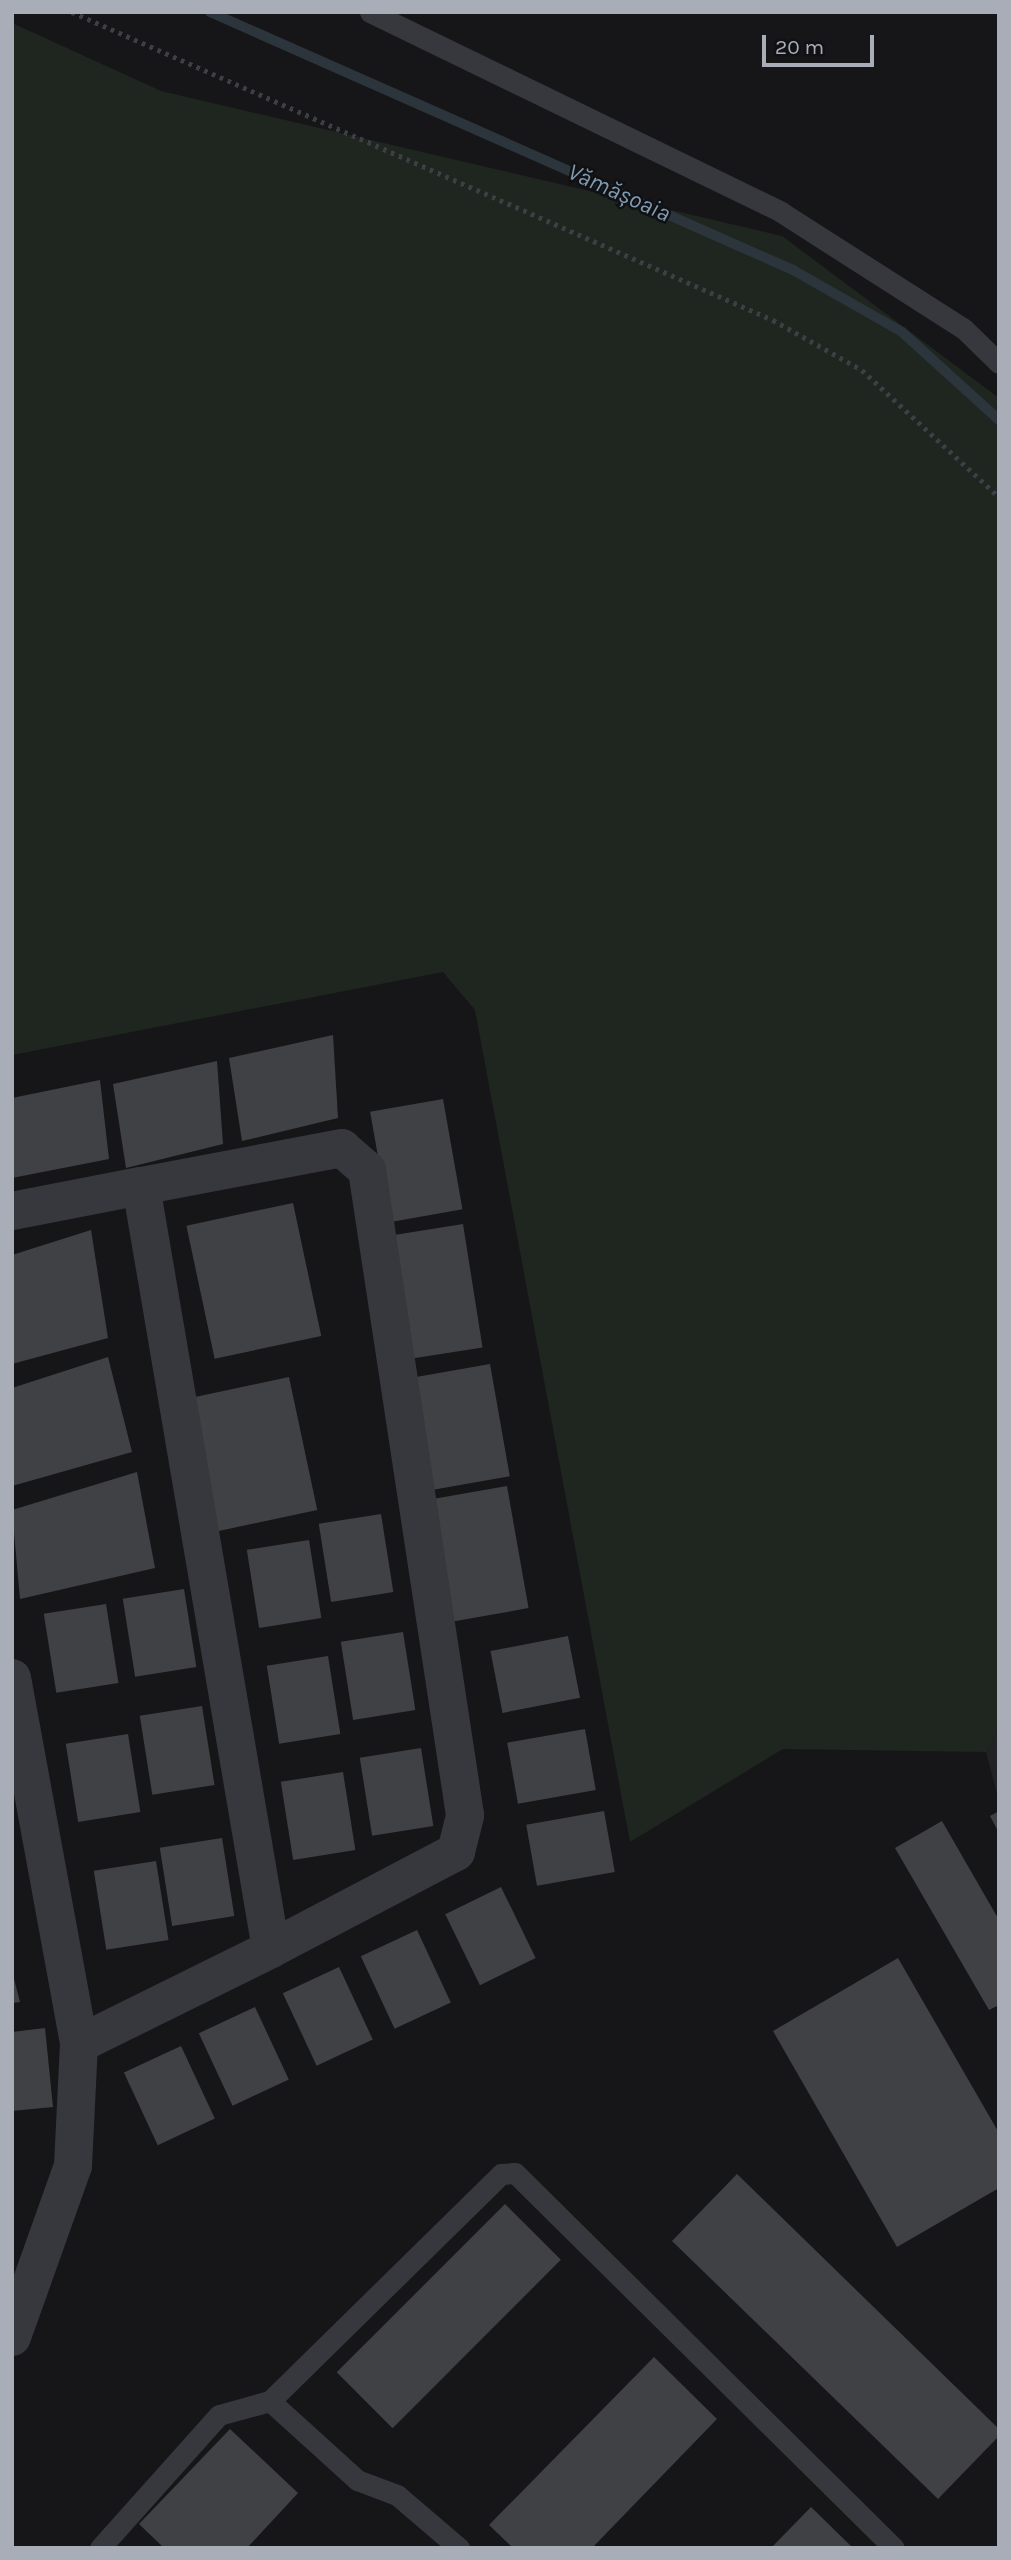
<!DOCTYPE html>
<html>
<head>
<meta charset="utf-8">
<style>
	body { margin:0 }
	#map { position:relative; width:1011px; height:2560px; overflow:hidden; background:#161618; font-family:Karla,sans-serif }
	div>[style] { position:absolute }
	.built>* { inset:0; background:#222225 }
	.green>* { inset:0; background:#1e261f }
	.stream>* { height:10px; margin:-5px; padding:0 5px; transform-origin:5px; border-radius:5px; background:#2c353c }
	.building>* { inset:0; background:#404145; transform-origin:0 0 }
	.path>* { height:4.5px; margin-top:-2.25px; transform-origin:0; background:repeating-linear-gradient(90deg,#3d3f44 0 3.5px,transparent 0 8.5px) }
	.service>* { height:21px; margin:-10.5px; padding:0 10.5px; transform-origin:10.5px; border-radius:10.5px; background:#37383d }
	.minor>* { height:38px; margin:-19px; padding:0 19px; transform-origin:19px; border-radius:19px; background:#37383d }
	span { translate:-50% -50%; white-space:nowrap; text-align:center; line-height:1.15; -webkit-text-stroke:5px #111113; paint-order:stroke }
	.water-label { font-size:24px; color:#7f9bb3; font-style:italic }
	.frame { position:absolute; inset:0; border:14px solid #a8adb8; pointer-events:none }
	.scale { position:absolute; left:762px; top:35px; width:112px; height:32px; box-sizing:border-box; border:4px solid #a8adb8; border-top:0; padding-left:9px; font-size:21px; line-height:24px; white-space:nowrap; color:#a8adb8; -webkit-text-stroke:5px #111113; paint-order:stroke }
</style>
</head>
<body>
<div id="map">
	<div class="built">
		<i style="clip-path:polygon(999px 1730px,999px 1801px,986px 1752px)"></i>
	</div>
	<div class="green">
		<i style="clip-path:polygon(12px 23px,161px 91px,782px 236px,999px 398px,999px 1730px,986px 1752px,783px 1749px,630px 1842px,475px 1010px,443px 972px,12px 1055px)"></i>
	</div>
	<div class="stream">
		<i style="left:210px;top:12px;width:638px;rotate:23.87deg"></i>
		<i style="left:793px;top:270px;width:125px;rotate:29.6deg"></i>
		<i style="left:902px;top:332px;width:131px;rotate:42.2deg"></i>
	</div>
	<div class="building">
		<i style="clip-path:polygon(333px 1035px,338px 1118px,242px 1141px,229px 1058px)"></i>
		<i style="clip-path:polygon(217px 1061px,223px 1144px,126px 1168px,113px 1084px)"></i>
		<i style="clip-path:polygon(100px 1080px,109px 1159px,12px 1178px,12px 1098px)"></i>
		<i style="left:443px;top:1099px;width:112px;height:74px;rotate:80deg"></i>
		<i style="left:293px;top:1203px;width:136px;height:109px;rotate:78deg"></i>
		<i style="left:463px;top:1224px;width:125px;height:76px;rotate:81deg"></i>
		<i style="clip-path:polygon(91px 1230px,108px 1338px,12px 1364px,12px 1255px)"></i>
		<i style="clip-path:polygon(108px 1357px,132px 1452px,12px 1486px,12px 1388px)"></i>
		<i style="left:490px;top:1364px;width:114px;height:85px;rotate:80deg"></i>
		<i style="left:289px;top:1377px;width:136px;height:102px;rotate:78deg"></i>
		<i style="clip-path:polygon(137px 1472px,155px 1568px,20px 1599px,12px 1510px)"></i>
		<i style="left:507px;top:1486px;width:124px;height:84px;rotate:80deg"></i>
		<i style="left:381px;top:1514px;width:79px;height:63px;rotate:81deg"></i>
		<i style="left:309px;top:1540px;width:79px;height:63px;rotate:81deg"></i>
		<i style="left:184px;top:1589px;width:79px;height:62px;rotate:81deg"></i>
		<i style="left:106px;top:1604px;width:80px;height:63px;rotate:81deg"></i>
		<i style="left:403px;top:1632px;width:79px;height:63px;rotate:81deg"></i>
		<i style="left:568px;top:1636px;width:63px;height:79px;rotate:79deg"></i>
		<i style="left:328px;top:1656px;width:79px;height:62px;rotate:81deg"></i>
		<i style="left:202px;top:1706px;width:80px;height:63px;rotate:81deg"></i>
		<i style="left:585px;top:1729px;width:62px;height:79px;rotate:80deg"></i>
		<i style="left:128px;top:1734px;width:79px;height:63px;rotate:81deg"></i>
		<i style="left:421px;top:1748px;width:79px;height:62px;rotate:81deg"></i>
		<i style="left:343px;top:1772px;width:79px;height:63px;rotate:81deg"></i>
		<i style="left:604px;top:1811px;width:62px;height:79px;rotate:80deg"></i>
		<i style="clip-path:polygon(999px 1811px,999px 1833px,990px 1816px)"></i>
		<i style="clip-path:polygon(942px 1821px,999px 1920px,999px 2005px,989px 2010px,895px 1848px)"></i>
		<i style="left:222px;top:1838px;width:79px;height:63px;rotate:81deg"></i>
		<i style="left:156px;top:1861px;width:80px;height:63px;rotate:81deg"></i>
		<i style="left:501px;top:1887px;width:79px;height:62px;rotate:64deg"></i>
		<i style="left:417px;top:1930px;width:80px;height:62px;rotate:65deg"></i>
		<i style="clip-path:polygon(898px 1958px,999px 2133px,999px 2188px,897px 2247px,773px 2031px)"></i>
		<i style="left:339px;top:1967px;width:80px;height:62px;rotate:65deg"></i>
		<i style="clip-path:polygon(12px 1971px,20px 2002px,12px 2003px)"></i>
		<i style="left:255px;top:2007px;width:80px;height:62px;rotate:65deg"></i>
		<i style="clip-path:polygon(45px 2028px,53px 2107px,12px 2111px,12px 2032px)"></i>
		<i style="left:181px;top:2046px;width:80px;height:63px;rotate:65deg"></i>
		<i style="clip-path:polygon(737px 2174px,999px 2429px,999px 2436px,938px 2499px,672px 2241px)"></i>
		<i style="left:505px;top:2204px;width:79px;height:238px;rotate:45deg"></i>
		<i style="clip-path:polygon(654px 2357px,717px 2419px,592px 2548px,513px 2548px,489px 2525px)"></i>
		<i style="clip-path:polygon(230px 2429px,298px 2493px,247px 2548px,164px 2548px,139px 2524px)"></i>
		<i style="clip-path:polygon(811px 2507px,853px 2548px,771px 2548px)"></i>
	</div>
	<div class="path">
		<i style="left:72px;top:12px;width:766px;rotate:23.72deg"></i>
		<i style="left:773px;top:320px;width:102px;rotate:29.3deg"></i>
		<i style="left:862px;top:370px;width:187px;rotate:42.8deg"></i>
	</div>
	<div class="service">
		<i style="left:370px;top:12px;width:457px;rotate:25.9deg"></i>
		<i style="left:781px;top:212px;width:217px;rotate:32.6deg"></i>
		<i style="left:964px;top:329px;width:49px;rotate:44.2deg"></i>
		<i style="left:270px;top:2401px;width:118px;rotate:42.2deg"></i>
		<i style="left:357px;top:2480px;width:43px;rotate:20.6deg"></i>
		<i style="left:397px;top:2495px;width:82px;rotate:40.5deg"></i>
		<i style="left:100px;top:2548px;width:178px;rotate:-48.2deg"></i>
		<i style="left:219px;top:2415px;width:53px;rotate:-15.4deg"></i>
		<i style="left:270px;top:2401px;width:324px;rotate:-44.5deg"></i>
		<i style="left:501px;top:2174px;width:14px;rotate:-4deg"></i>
		<i style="left:515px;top:2173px;width:533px;rotate:44.7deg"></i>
	</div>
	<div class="minor">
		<i style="left:12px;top:1211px;width:131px;rotate:-11deg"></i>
		<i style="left:12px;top:1678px;width:372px;rotate:79.6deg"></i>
		<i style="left:12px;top:2337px;width:182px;rotate:-70.4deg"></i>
		<i style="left:73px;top:2166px;width:122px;rotate:-87.2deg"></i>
		<i style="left:79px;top:2044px;width:214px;rotate:-26.3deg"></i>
		<i style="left:271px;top:1949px;width:209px;rotate:-27.7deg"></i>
		<i style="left:456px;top:1852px;width:38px;rotate:-76deg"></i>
		<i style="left:465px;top:1815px;width:652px;rotate:-98.64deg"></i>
		<i style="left:367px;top:1170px;width:33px;rotate:-139deg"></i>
		<i style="left:342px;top:1148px;width:205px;rotate:169.3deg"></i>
		<i style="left:141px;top:1186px;width:774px;rotate:80.33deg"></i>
	</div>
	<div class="water-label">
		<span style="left:619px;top:193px;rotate:24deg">Vămășoaia</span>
	</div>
	<div class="frame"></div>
	<div class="scale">20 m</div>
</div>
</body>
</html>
